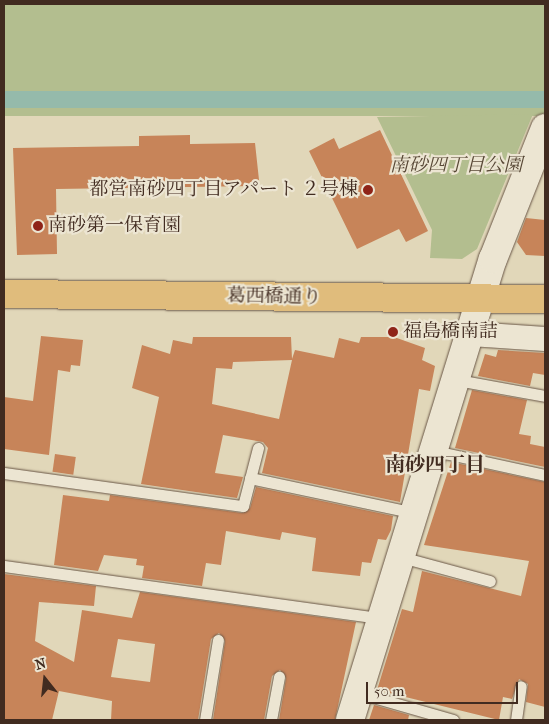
<!DOCTYPE html>
<html>
<head>
<meta charset="utf-8">
<style>
	body { margin:0 }
	#map { position:relative; width:549px; height:724px; overflow:hidden; background:#e1d7b9; font-family:"IM FELL French Canon","Noto Serif JP",serif }
	div>[style] { position:absolute }
	.green>* { inset:0; background:#b3be8f; transform-origin:0 0 }
	.water>* { inset:0; background:#95baab; transform-origin:0 0 }
	.building>* { inset:0; background:#c78459; transform-origin:0 0 }
	.roads { filter:drop-shadow(0 0 1px #695646) drop-shadow(0 0 1px #695646) }
	.service>* { height:11px; margin:-5.5px; padding:0 5.5px; transform-origin:5.5px; border-radius:5.5px; background:#ece5d2 }
	.minor>* { height:24px; margin:-12px; padding:0 12px; transform-origin:12px; border-radius:12px; background:#ece5d2 }
	.tertiary>* { height:28px; margin:-14px; padding:0 14px; transform-origin:14px; border-radius:14px; background:#ece5d2 }
	.primary>* { height:28px; margin:-14px; padding:0 14px; transform-origin:14px; border-radius:14px; background:#e0bc7c }
	.dots>* { width:14px; height:14px; translate:-50% -50%; box-sizing:border-box; border:2px solid #ece5d2; border-radius:50% }
	span { translate:-50% -50%; white-space:nowrap; text-align:center; line-height:1.15; -webkit-text-stroke:4.5px #ece5d2; paint-order:stroke }
	.park-label { font-size:19px; color:#584836; font-style:italic }
	.poi-label { font-size:19px; color:#412b20 }
	.right { translate:-100% -50%; text-align:right }
	.left { translate:0 -50%; text-align:left }
	.street-label { font-size:19px; color:#412b20 }
	.neighbourhood-label { font-size:20px; color:#412b20; font-weight:700 }
	.frame { position:absolute; inset:0; border:5px solid #412b20; pointer-events:none }
	.north { position:absolute; left:20px; top:654px; width:50px; height:50px; -webkit-text-stroke:4px #ece5d2; paint-order:stroke; rotate:344deg; font-size:14px; font-weight:700; line-height:20px; text-align:center; color:#412b20 }
	.north::after { content:''; display:block; margin:auto; width:18px; height:22px; background:#412b20; clip-path:polygon(50% 0,100% 100%,50% 72%,0 100%) }
	.scale { position:absolute; left:366px; top:682px; width:152px; height:22px; box-sizing:border-box; border:2px solid #412b20; border-top:0; padding-left:6px; font-size:15px; line-height:18px; white-space:nowrap; color:#412b20; -webkit-text-stroke:4px #ece5d2; paint-order:stroke }
</style>
</head>
<body>
<div id="map">
	<div class="green">
		<i style="left:4px;top:4px;width:541px;height:112px"></i>
		<i style="clip-path:polygon(533px 114px,477px 249px,462px 259px,430px 258px,432px 230px,377px 117px)"></i>
	</div>
	<div class="water">
		<i style="left:545px;top:91px;width:17px;height:541px;rotate:90deg"></i>
	</div>
	<div class="building">
		<i style="clip-path:polygon(380px 130px,428px 231px,406px 242px,399px 229px,357px 249px,309px 151px,334px 138px,339px 149px)"></i>
		<i style="clip-path:polygon(190px 135px,190px 144px,255px 143px,259px 180px,255px 186px,56px 189px,57px 254px,17px 255px,13px 148px,139px 146px,139px 136px)"></i>
		<i style="clip-path:polygon(526px 218px,545px 220px,545px 256px,526px 255px,517px 242px)"></i>
		<i style="clip-path:polygon(41px 336px,83px 340px,80px 366px,71px 365px,70px 372px,58px 370px,49px 455px,4px 449px,4px 397px,33px 401px)"></i>
		<i style="clip-path:polygon(evenodd,193px 337px,291px 337px,292px 359px,295px 350px,334px 358px,339px 338px,359px 343px,361px 337px,394px 337px,425px 348px,422px 360px,435px 366px,430px 391px,419px 389px,400px 502px,262px 473px,268px 448px,263px 442px,223px 435px,215px 473px,243px 477px,237px 498px,141px 484px,159px 397px,132px 388px,142px 345px,170px 354px,173px 340px,192px 344px,193px 337px,292px 360px,279px 419px,212px 404px,216px 368px,232px 369px,233px 362px,292px 360px)"></i>
		<i style="clip-path:polygon(498px 350px,545px 353px,545px 375px,533px 373px,530px 386px,478px 376px,485px 354px,496px 357px)"></i>
		<i style="clip-path:polygon(472px 390px,527px 400px,519px 434px,531px 436px,530px 444px,545px 447px,545px 467px,455px 448px)"></i>
		<i style="left:55px;top:454px;width:21px;height:18px;rotate:8deg"></i>
		<i style="clip-path:polygon(451px 462px,545px 482px,545px 707px,526px 702px,528px 684px,519px 679px,512px 699px,503px 697px,499px 720px,377px 690px,402px 609px,413px 612px,422px 571px,521px 596px,529px 561px,424px 545px)"></i>
		<i style="clip-path:polygon(256px 487px,393px 516px,391px 530px,386px 540px,378px 539px,371px 563px,362px 562px,360px 576px,312px 571px,316px 538px,282px 532px,280px 540px,226px 531px,221px 565px,206px 563px,202px 586px,142px 578px,144px 566px,136px 565px,137px 559px,104px 555px,98px 571px,54px 565px,63px 495px,109px 501px,110px 495px,242px 513px,250px 508px)"></i>
		<i style="clip-path:polygon(evenodd,4px 574px,96px 586px,94px 606px,39px 602px,35px 641px,74px 662px,82px 610px,132px 618px,140px 592px,356px 622px,335px 720px,279px 720px,286px 678px,280px 670px,272px 676px,264px 720px,213px 720px,225px 641px,219px 633px,211px 639px,198px 720px,111px 720px,112px 701px,59px 691px,52px 720px,4px 720px,4px 574px,118px 639px,155px 644px,150px 682px,111px 677px,118px 639px)"></i>
		<i style="clip-path:polygon(374px 705px,409px 715px,408px 720px,369px 720px)"></i>
	</div>
	<div class="roads">
		<div class="service">
			<i style="left:457px;top:380px;width:89px;rotate:10.3deg"></i>
			<i style="left:435px;top:451px;width:113px;rotate:12.3deg"></i>
			<i style="left:4px;top:473px;width:241px;rotate:7.9deg"></i>
			<i style="left:243px;top:506px;width:60px;rotate:-75.5deg"></i>
			<i style="left:250px;top:478px;width:168px;rotate:12deg"></i>
			<i style="left:401px;top:557px;width:92px;rotate:15.1deg"></i>
			<i style="left:4px;top:566px;width:381px;rotate:7.9deg"></i>
			<i style="left:359px;top:693px;width:98px;rotate:16deg"></i>
			<i style="left:205px;top:720px;width:81px;rotate:-80.8deg"></i>
			<i style="left:271px;top:720px;width:44px;rotate:-79.5deg"></i>
			<i style="left:516px;top:720px;width:34px;rotate:-82deg"></i>
		</div>
		<div class="minor">
			<i style="left:471px;top:334px;width:74px;rotate:3.9deg"></i>
		</div>
		<div class="tertiary">
			<i style="left:350px;top:720px;width:483px;rotate:-72.8deg"></i>
			<i style="left:493px;top:259px;width:141px;rotate:-68.3deg"></i>
		</div>
		<div class="primary">
			<i style="left:4px;top:294px;width:541px;rotate:0.53deg"></i>
		</div>
	</div>
	<div class="dots">
		<i style="left:368px;top:190px;background:#8f2418"></i>
		<i style="left:38px;top:226px;background:#8f2418"></i>
		<i style="left:393px;top:332px;background:#8f2418"></i>
	</div>
	<div class="park-label">
		<span style="left:456px;top:166px">南砂四丁目公園</span>
	</div>
	<div class="poi-label">
		<span class="right" style="left:358px;top:190px">都営南砂四丁目アパート ２号棟</span>
		<span class="left" style="left:48px;top:226px">南砂第一保育園</span>
		<span class="left" style="left:403px;top:332px">福島橋南詰</span>
	</div>
	<div class="street-label">
		<span style="left:274px;top:297px;rotate:1deg">葛西橋通り</span>
	</div>
	<div class="neighbourhood-label">
		<span style="left:435px;top:464px">南砂四丁目</span>
	</div>
	<div class="frame"></div>
	<div class="north">N</div>
	<div class="scale">50 m</div>
</div>
</body>
</html>
